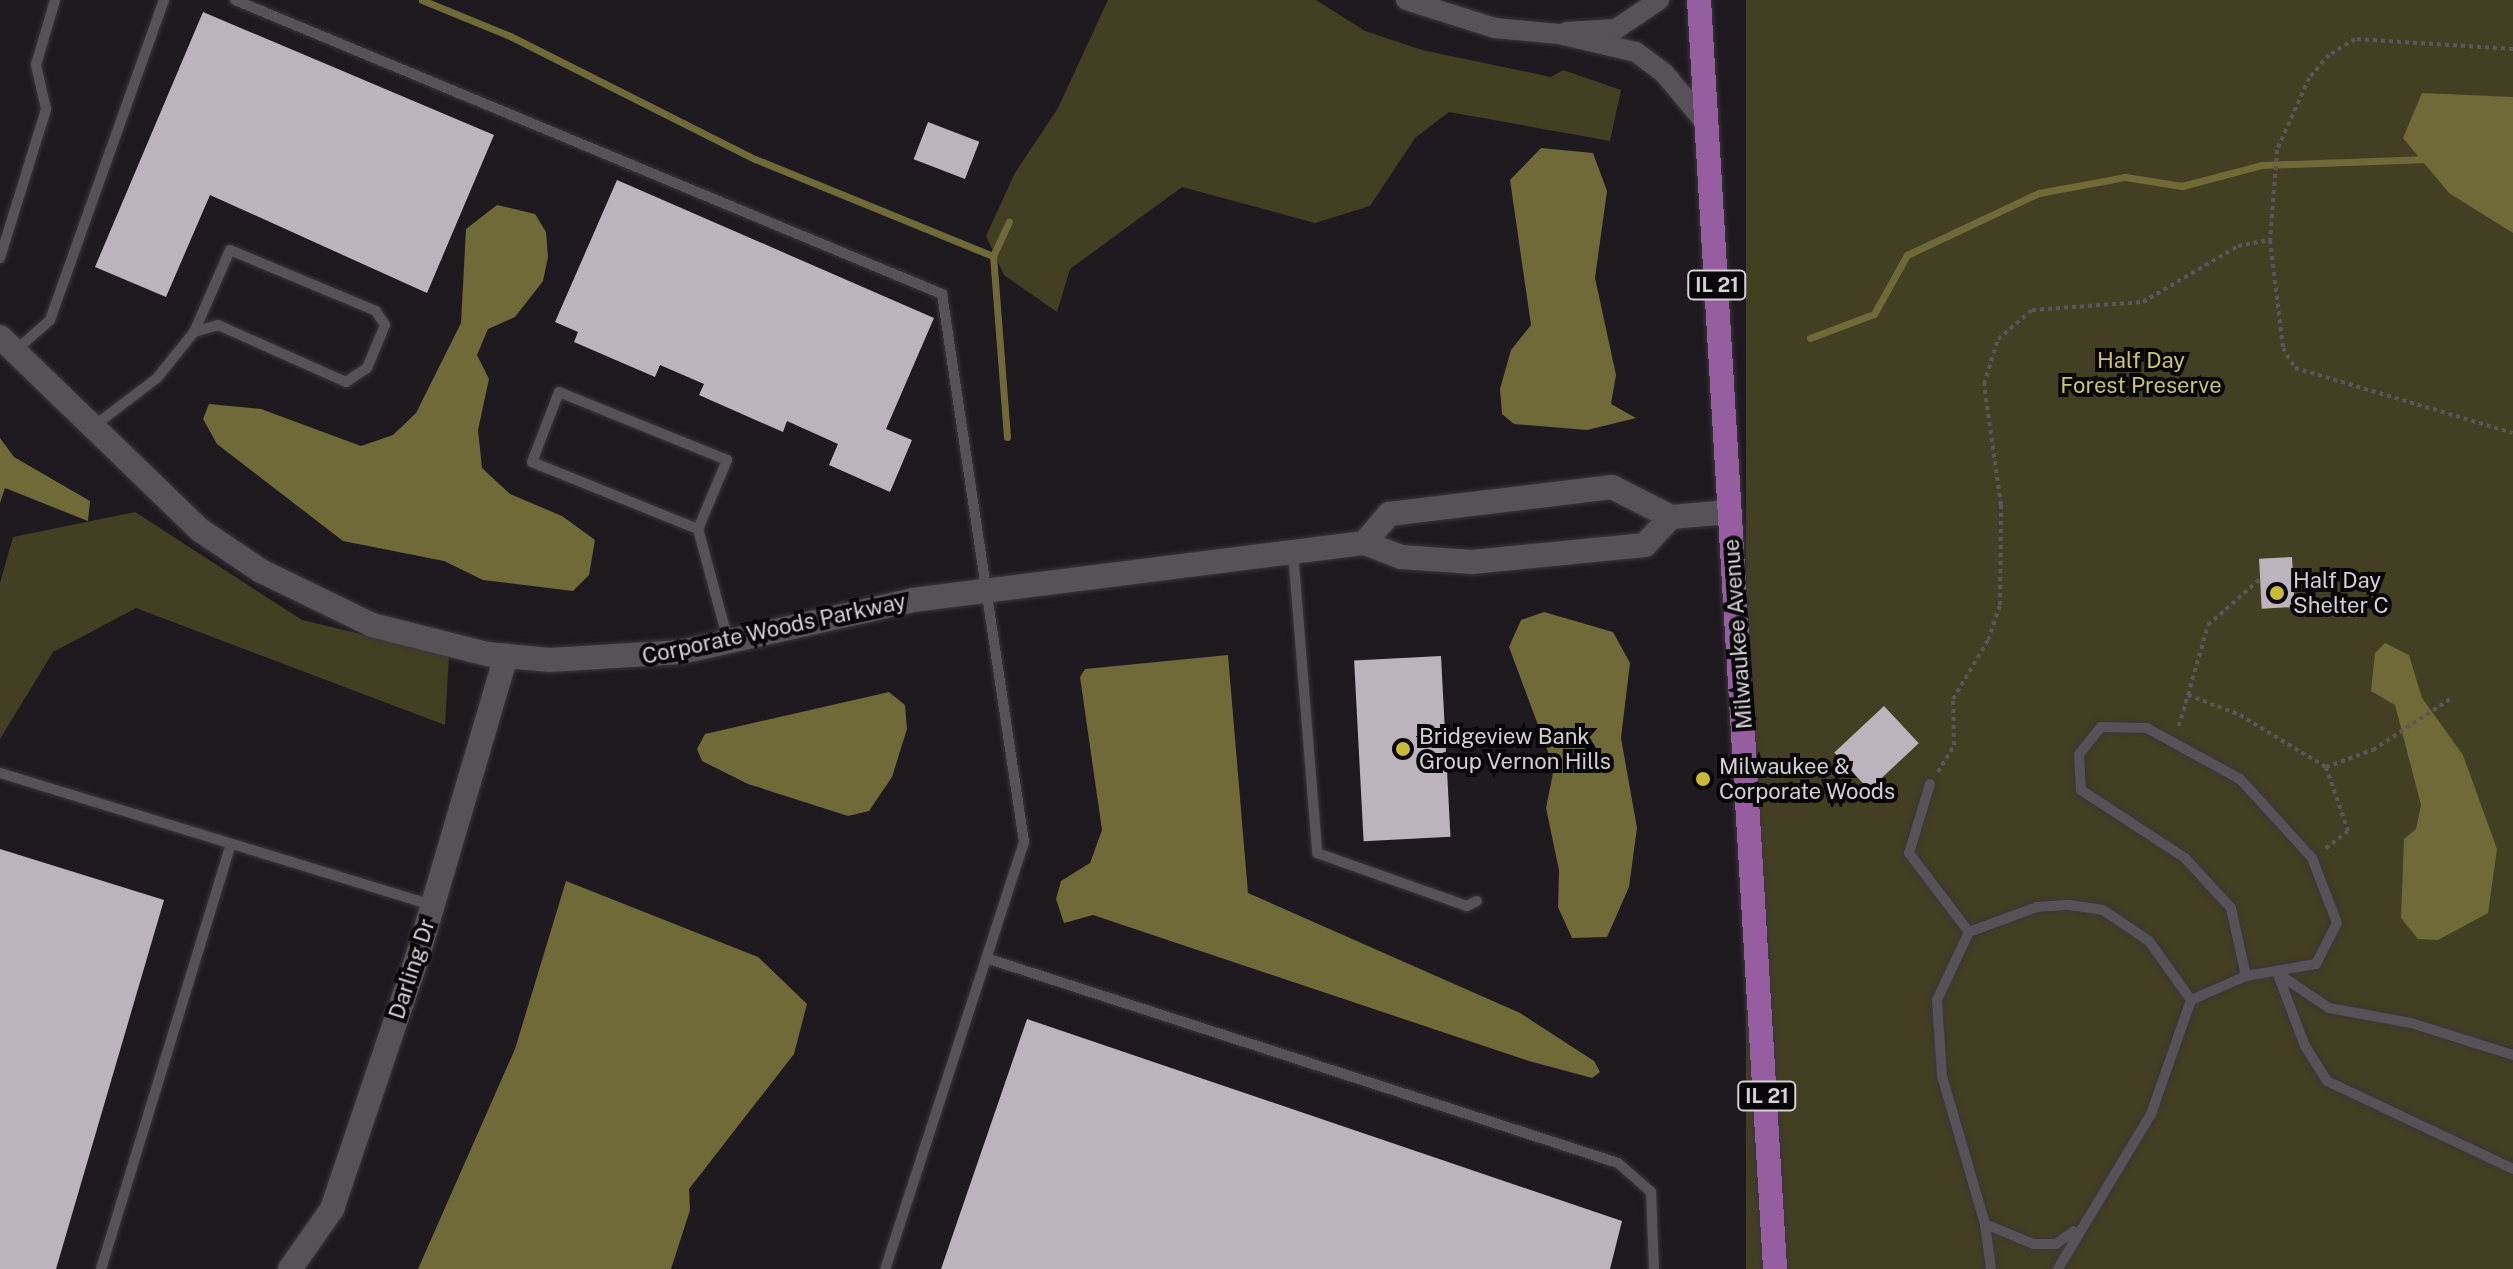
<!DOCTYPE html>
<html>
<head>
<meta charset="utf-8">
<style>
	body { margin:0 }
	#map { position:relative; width:2513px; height:1269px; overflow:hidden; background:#1f1a20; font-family:"Public Sans",sans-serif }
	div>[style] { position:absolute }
	.green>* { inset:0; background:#433f23; transform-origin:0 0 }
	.water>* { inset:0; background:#706938 }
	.stream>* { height:7px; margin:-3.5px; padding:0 3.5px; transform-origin:3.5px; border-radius:3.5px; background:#706938 }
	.building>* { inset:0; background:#bbb4bd; transform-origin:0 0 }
	.path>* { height:4px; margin-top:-2px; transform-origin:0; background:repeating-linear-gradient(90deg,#5b565c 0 4px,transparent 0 8px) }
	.roads { filter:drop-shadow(0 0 2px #3a363a) drop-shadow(0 0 2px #3a363a) }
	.service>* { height:10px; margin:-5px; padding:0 5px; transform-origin:5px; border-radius:5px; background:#575158 }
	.minor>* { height:20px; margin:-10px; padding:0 10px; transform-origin:10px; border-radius:10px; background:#575158 }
	.tertiary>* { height:24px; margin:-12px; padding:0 12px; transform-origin:12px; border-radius:12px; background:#575158 }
	.primary>* { height:24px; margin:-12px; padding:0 12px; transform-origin:12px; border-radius:12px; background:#965ea1 }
	.dots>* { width:22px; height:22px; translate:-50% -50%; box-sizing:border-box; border:4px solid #080608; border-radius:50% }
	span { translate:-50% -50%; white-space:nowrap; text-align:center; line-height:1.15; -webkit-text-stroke:8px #080608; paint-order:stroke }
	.shield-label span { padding:2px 6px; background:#080608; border:2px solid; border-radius:6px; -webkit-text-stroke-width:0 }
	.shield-label { font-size:20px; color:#d4d0d4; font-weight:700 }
	.park-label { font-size:22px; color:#cdc275 }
	.poi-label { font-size:22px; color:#d4d0d4 }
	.left { translate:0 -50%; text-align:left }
	.street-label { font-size:22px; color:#d4d0d4 }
</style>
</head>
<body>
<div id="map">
	<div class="green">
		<i style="clip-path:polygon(1108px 0,1316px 0,1365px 31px,1422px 50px,1551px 77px,1563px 70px,1621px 90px,1610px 141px,1449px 112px,1415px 138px,1370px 206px,1315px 223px,1182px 187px,1070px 269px,1057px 312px,1004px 275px,986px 236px,1015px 173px,1058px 108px)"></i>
		<i style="left:1746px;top:0;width:767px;height:1271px"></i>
		<i style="clip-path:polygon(135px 512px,302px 620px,449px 655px,445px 725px,136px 608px,53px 652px,0 739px,0 583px,13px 537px)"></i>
	</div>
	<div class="water">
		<i style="clip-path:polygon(2422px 93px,2513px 97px,2513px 233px,2449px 193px,2403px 138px)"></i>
		<i style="clip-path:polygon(1541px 148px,1593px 153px,1607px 191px,1595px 278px,1616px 375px,1611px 404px,1636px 418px,1587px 430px,1514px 424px,1502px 414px,1500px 389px,1511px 350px,1531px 325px,1510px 180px)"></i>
		<i style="clip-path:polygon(497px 205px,535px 214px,546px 232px,548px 257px,543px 281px,515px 317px,488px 329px,477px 355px,489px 379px,478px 430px,482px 468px,510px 494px,562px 516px,595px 540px,589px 575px,573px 591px,483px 580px,444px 561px,343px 541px,217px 444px,203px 419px,209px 404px,261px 409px,361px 446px,393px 435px,416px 413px,461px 323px,466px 229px)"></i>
		<i style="clip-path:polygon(0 438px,14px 457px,90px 501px,88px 521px,5px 488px,0 503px)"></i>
		<i style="clip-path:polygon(1544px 612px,1613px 632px,1630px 663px,1621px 738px,1637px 828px,1629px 887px,1607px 937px,1572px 938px,1558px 907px,1559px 870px,1546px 808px,1554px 768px,1509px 647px,1521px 620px)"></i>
		<i style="clip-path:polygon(2385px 643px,2409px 655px,2422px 698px,2463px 755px,2497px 849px,2488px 913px,2438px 940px,2418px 939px,2401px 918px,2404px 839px,2416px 829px,2421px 805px,2395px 705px,2371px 691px,2375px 653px)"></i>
		<i style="clip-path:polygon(1228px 655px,1248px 893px,1520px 1013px,1594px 1061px,1600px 1072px,1592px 1078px,1529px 1061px,1093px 915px,1064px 923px,1056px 899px,1061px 881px,1090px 863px,1102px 830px,1080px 677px,1085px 669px)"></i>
		<i style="clip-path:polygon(889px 692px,905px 705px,907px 729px,892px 777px,869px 811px,848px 816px,748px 784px,702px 761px,697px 749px,705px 734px)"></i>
		<i style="clip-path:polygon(566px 881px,758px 957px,807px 1004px,794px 1054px,689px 1189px,690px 1210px,671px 1269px,418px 1269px,515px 1049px)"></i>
	</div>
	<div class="stream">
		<i style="left:422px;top:0;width:95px;rotate:22.2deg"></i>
		<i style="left:510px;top:36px;width:274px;rotate:26.7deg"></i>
		<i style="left:755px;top:159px;width:257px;rotate:22.2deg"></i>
		<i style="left:1810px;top:338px;width:68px;rotate:-20.6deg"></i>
		<i style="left:1874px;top:314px;width:68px;rotate:-60.8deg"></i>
		<i style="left:1907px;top:255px;width:146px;rotate:-25.2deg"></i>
		<i style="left:2039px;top:193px;width:87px;rotate:-10.5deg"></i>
		<i style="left:2125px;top:177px;width:58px;rotate:9deg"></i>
		<i style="left:2182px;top:186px;width:83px;rotate:-14.7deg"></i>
		<i style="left:2262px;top:165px;width:167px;rotate:-2.1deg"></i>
		<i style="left:1007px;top:437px;width:182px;rotate:-94.4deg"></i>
		<i style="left:993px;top:256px;width:38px;rotate:-65deg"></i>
	</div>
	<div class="building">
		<i style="clip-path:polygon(203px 12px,494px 135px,427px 293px,210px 195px,166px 297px,95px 267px)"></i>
		<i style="left:928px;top:122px;width:55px;height:40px;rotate:21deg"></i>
		<i style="clip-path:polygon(617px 180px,934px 318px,886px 429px,912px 440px,890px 492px,829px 465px,838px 444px,787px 421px,783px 432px,699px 395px,704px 384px,660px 365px,655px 377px,574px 342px,578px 332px,555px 322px)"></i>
		<i style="left:2292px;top:557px;width:50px;height:33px;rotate:87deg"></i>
		<i style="left:1441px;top:656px;width:181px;height:87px;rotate:87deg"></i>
		<i style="left:1884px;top:706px;width:51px;height:68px;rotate:47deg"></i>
		<i style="clip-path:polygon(0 849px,164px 900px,56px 1269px,0 1269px)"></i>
		<i style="clip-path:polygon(1027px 1019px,1622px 1221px,1610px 1269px,941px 1269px)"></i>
	</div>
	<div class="path">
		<i style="left:2513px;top:49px;width:158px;rotate:-176.4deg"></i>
		<i style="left:2355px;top:39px;width:31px;rotate:148deg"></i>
		<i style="left:2329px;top:55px;width:30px;rotate:131deg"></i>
		<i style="left:2309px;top:78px;width:79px;rotate:114deg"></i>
		<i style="left:2277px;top:150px;width:90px;rotate:94.4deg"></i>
		<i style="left:2270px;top:240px;width:109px;rotate:83.1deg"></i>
		<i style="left:2283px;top:348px;width:23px;rotate:59deg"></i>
		<i style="left:2295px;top:368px;width:227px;rotate:16.6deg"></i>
		<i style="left:2188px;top:695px;width:73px;rotate:-74.1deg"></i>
		<i style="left:2208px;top:625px;width:69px;rotate:-41.5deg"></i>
		<i style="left:2179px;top:726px;width:32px;rotate:-74deg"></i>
		<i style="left:2188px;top:695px;width:56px;rotate:21deg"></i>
		<i style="left:2240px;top:715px;width:100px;rotate:31.2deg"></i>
		<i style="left:2326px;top:767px;width:68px;rotate:71deg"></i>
		<i style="left:2348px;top:831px;width:31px;rotate:142deg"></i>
		<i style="left:2326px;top:767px;width:50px;rotate:-19.9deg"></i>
		<i style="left:2373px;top:750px;width:92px;rotate:-33.5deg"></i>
		<i style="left:1938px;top:772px;width:31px;rotate:-59deg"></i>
		<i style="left:1954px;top:745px;width:46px;rotate:-91.2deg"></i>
		<i style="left:1953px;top:699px;width:69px;rotate:-59.3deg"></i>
		<i style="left:1988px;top:640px;width:37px;rotate:-71deg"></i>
		<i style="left:2000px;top:605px;width:100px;rotate:-89.4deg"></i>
		<i style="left:2001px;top:505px;width:122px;rotate:-98deg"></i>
		<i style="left:1984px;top:384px;width:47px;rotate:-72.7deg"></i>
		<i style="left:1998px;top:339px;width:45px;rotate:-40.5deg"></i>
		<i style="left:2032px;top:310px;width:111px;rotate:-4.1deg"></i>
		<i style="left:2143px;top:302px;width:110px;rotate:-30.5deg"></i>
		<i style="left:2238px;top:246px;width:33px;rotate:-11deg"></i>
	</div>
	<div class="roads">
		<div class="service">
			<i style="left:235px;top:0;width:766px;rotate:22.58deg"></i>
			<i style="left:942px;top:294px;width:554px;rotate:81.49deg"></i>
			<i style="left:1024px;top:842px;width:449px;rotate:108deg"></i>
			<i style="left:0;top:258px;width:156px;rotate:-72.8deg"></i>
			<i style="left:46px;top:109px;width:45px;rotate:-102.8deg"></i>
			<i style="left:36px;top:65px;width:68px;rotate:-73.7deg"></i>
			<i style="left:16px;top:350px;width:45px;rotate:-41.4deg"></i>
			<i style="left:50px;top:320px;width:340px;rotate:-70.4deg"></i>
			<i style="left:94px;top:426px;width:79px;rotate:-37.3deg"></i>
			<i style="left:157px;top:378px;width:59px;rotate:-51.2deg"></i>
			<i style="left:194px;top:332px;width:25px;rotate:-16deg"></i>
			<i style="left:218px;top:325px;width:140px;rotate:24deg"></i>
			<i style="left:346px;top:382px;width:25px;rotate:-34deg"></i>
			<i style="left:367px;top:368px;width:47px;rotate:-67.3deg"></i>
			<i style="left:385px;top:325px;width:17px;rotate:-123deg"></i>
			<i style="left:376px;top:311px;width:158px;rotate:-157.3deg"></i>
			<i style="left:230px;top:250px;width:90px;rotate:113.7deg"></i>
			<i style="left:698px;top:529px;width:75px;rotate:-67.2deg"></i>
			<i style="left:727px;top:460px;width:181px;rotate:-158deg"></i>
			<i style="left:559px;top:392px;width:75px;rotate:111.1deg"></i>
			<i style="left:532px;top:462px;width:179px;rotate:22deg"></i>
			<i style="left:698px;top:529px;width:115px;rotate:74.9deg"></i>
			<i style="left:1293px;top:552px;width:302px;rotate:85.4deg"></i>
			<i style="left:1317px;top:853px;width:159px;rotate:19.5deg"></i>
			<i style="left:1467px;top:906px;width:11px;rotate:-27deg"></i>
			<i style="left:0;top:773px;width:453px;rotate:17deg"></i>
			<i style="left:1930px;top:784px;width:72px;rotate:106.9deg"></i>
			<i style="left:1909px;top:853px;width:99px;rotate:52.8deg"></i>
			<i style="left:989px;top:959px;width:661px;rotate:17.97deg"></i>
			<i style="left:1618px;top:1163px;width:44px;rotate:41.3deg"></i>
			<i style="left:1651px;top:1192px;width:77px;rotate:87.8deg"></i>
			<i style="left:2277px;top:972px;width:79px;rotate:69.3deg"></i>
			<i style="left:2305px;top:1046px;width:41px;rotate:57.8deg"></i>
			<i style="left:2327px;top:1081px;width:206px;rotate:25.3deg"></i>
			<i style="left:2280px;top:975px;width:59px;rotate:34deg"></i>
			<i style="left:2329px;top:1008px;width:83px;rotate:10.4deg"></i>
			<i style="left:2411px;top:1023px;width:107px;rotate:17.4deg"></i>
			<i style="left:2191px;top:1000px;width:60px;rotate:-23.6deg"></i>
			<i style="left:2246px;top:976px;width:71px;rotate:-9.7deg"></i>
			<i style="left:2316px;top:964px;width:46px;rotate:-62.9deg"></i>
			<i style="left:2337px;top:923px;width:70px;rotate:-111deg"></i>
			<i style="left:2312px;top:858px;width:107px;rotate:-132.3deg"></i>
			<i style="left:2240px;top:779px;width:106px;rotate:-151.3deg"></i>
			<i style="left:2147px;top:728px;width:46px;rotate:-178.8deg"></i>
			<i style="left:2101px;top:727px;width:35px;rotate:129deg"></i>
			<i style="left:2079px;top:754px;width:36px;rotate:87deg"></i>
			<i style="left:2081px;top:790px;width:124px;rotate:33.2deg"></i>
			<i style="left:2185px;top:858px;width:68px;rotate:47.4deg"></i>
			<i style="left:2231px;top:908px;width:70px;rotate:77.6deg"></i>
			<i style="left:1985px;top:1224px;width:52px;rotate:22.6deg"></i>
			<i style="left:2033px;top:1244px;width:23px"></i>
			<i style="left:2056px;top:1244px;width:22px;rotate:-36deg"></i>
			<i style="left:101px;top:1269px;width:444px;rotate:-73deg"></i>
			<i style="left:1991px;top:1269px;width:45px;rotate:-97.6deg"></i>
			<i style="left:1985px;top:1224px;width:154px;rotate:-106.2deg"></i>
			<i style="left:1942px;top:1076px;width:76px;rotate:-93.8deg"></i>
			<i style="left:1937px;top:1000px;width:75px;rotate:-64.8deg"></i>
			<i style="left:1969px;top:932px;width:72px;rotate:-20.2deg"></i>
			<i style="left:2037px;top:907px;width:32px;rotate:-4deg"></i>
			<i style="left:2069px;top:905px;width:34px;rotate:8deg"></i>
			<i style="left:2103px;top:910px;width:55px;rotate:34deg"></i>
			<i style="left:2149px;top:941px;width:72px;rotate:54.6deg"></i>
			<i style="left:2191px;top:1000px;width:121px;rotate:109.3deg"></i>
			<i style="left:2151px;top:1114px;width:181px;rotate:121deg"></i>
		</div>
		<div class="minor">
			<i style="left:1406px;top:0;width:93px;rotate:17.5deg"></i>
			<i style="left:1495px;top:28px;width:64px;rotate:5.4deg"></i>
			<i style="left:1559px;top:34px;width:79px;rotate:13.2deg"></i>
			<i style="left:1636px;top:52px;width:35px;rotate:37deg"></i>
			<i style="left:1664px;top:73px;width:70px;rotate:50.2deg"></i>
			<i style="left:1566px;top:32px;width:50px;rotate:-3.4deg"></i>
			<i style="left:1616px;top:29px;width:52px;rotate:-34deg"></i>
		</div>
		<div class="tertiary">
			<i style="left:0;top:337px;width:278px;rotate:44deg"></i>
			<i style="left:200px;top:530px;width:73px;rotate:33.9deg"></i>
			<i style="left:261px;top:571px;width:123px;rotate:25.9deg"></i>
			<i style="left:372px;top:625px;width:119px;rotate:14.2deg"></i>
			<i style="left:487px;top:654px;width:63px;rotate:5.4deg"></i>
			<i style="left:550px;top:660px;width:131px;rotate:-3.5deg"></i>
			<i style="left:681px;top:652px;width:238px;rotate:-12.6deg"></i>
			<i style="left:913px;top:600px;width:455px;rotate:-7.2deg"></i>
			<i style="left:1671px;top:517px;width:38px;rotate:133deg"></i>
			<i style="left:1645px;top:545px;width:174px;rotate:174.4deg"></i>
			<i style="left:1472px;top:562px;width:71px;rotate:-176deg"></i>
			<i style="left:1401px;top:557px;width:40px;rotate:-159deg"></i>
			<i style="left:1364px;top:543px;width:38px;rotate:-49deg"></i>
			<i style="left:1389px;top:514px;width:225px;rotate:-6.9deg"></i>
			<i style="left:1612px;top:487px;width:66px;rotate:27deg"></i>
			<i style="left:1671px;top:517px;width:58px;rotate:-4.9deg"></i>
			<i style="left:290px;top:1269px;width:73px;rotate:-55deg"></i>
			<i style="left:332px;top:1209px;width:268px;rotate:-71.3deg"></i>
			<i style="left:418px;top:955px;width:312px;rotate:-73.6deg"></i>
		</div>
		<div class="primary">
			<i style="left:1699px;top:0;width:1271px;rotate:86.57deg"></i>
		</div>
	</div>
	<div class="dots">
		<i style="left:2277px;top:593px;background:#cbba39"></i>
		<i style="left:1403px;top:749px;background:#cbba39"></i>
		<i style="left:1703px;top:779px;background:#cbba39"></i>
	</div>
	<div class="shield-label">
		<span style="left:1717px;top:285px">IL 21</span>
		<span style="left:1767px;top:1096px">IL 21</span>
	</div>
	<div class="park-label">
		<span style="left:2141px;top:373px">Half Day<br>Forest Preserve</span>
	</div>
	<div class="poi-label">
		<span class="left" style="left:2293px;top:593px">Half Day<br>Shelter C</span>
		<span class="left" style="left:1419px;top:749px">Bridgeview Bank<br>Group Vernon Hills</span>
		<span class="left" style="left:1719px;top:779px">Milwaukee &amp;<br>Corporate Woods</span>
	</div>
	<div class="street-label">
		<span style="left:774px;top:629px;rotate:-12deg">Corporate Woods Parkway</span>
		<span style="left:1738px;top:634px;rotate:-94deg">Milwaukee Avenue</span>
		<span style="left:412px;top:969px;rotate:-72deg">Darling Dr</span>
	</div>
</div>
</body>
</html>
